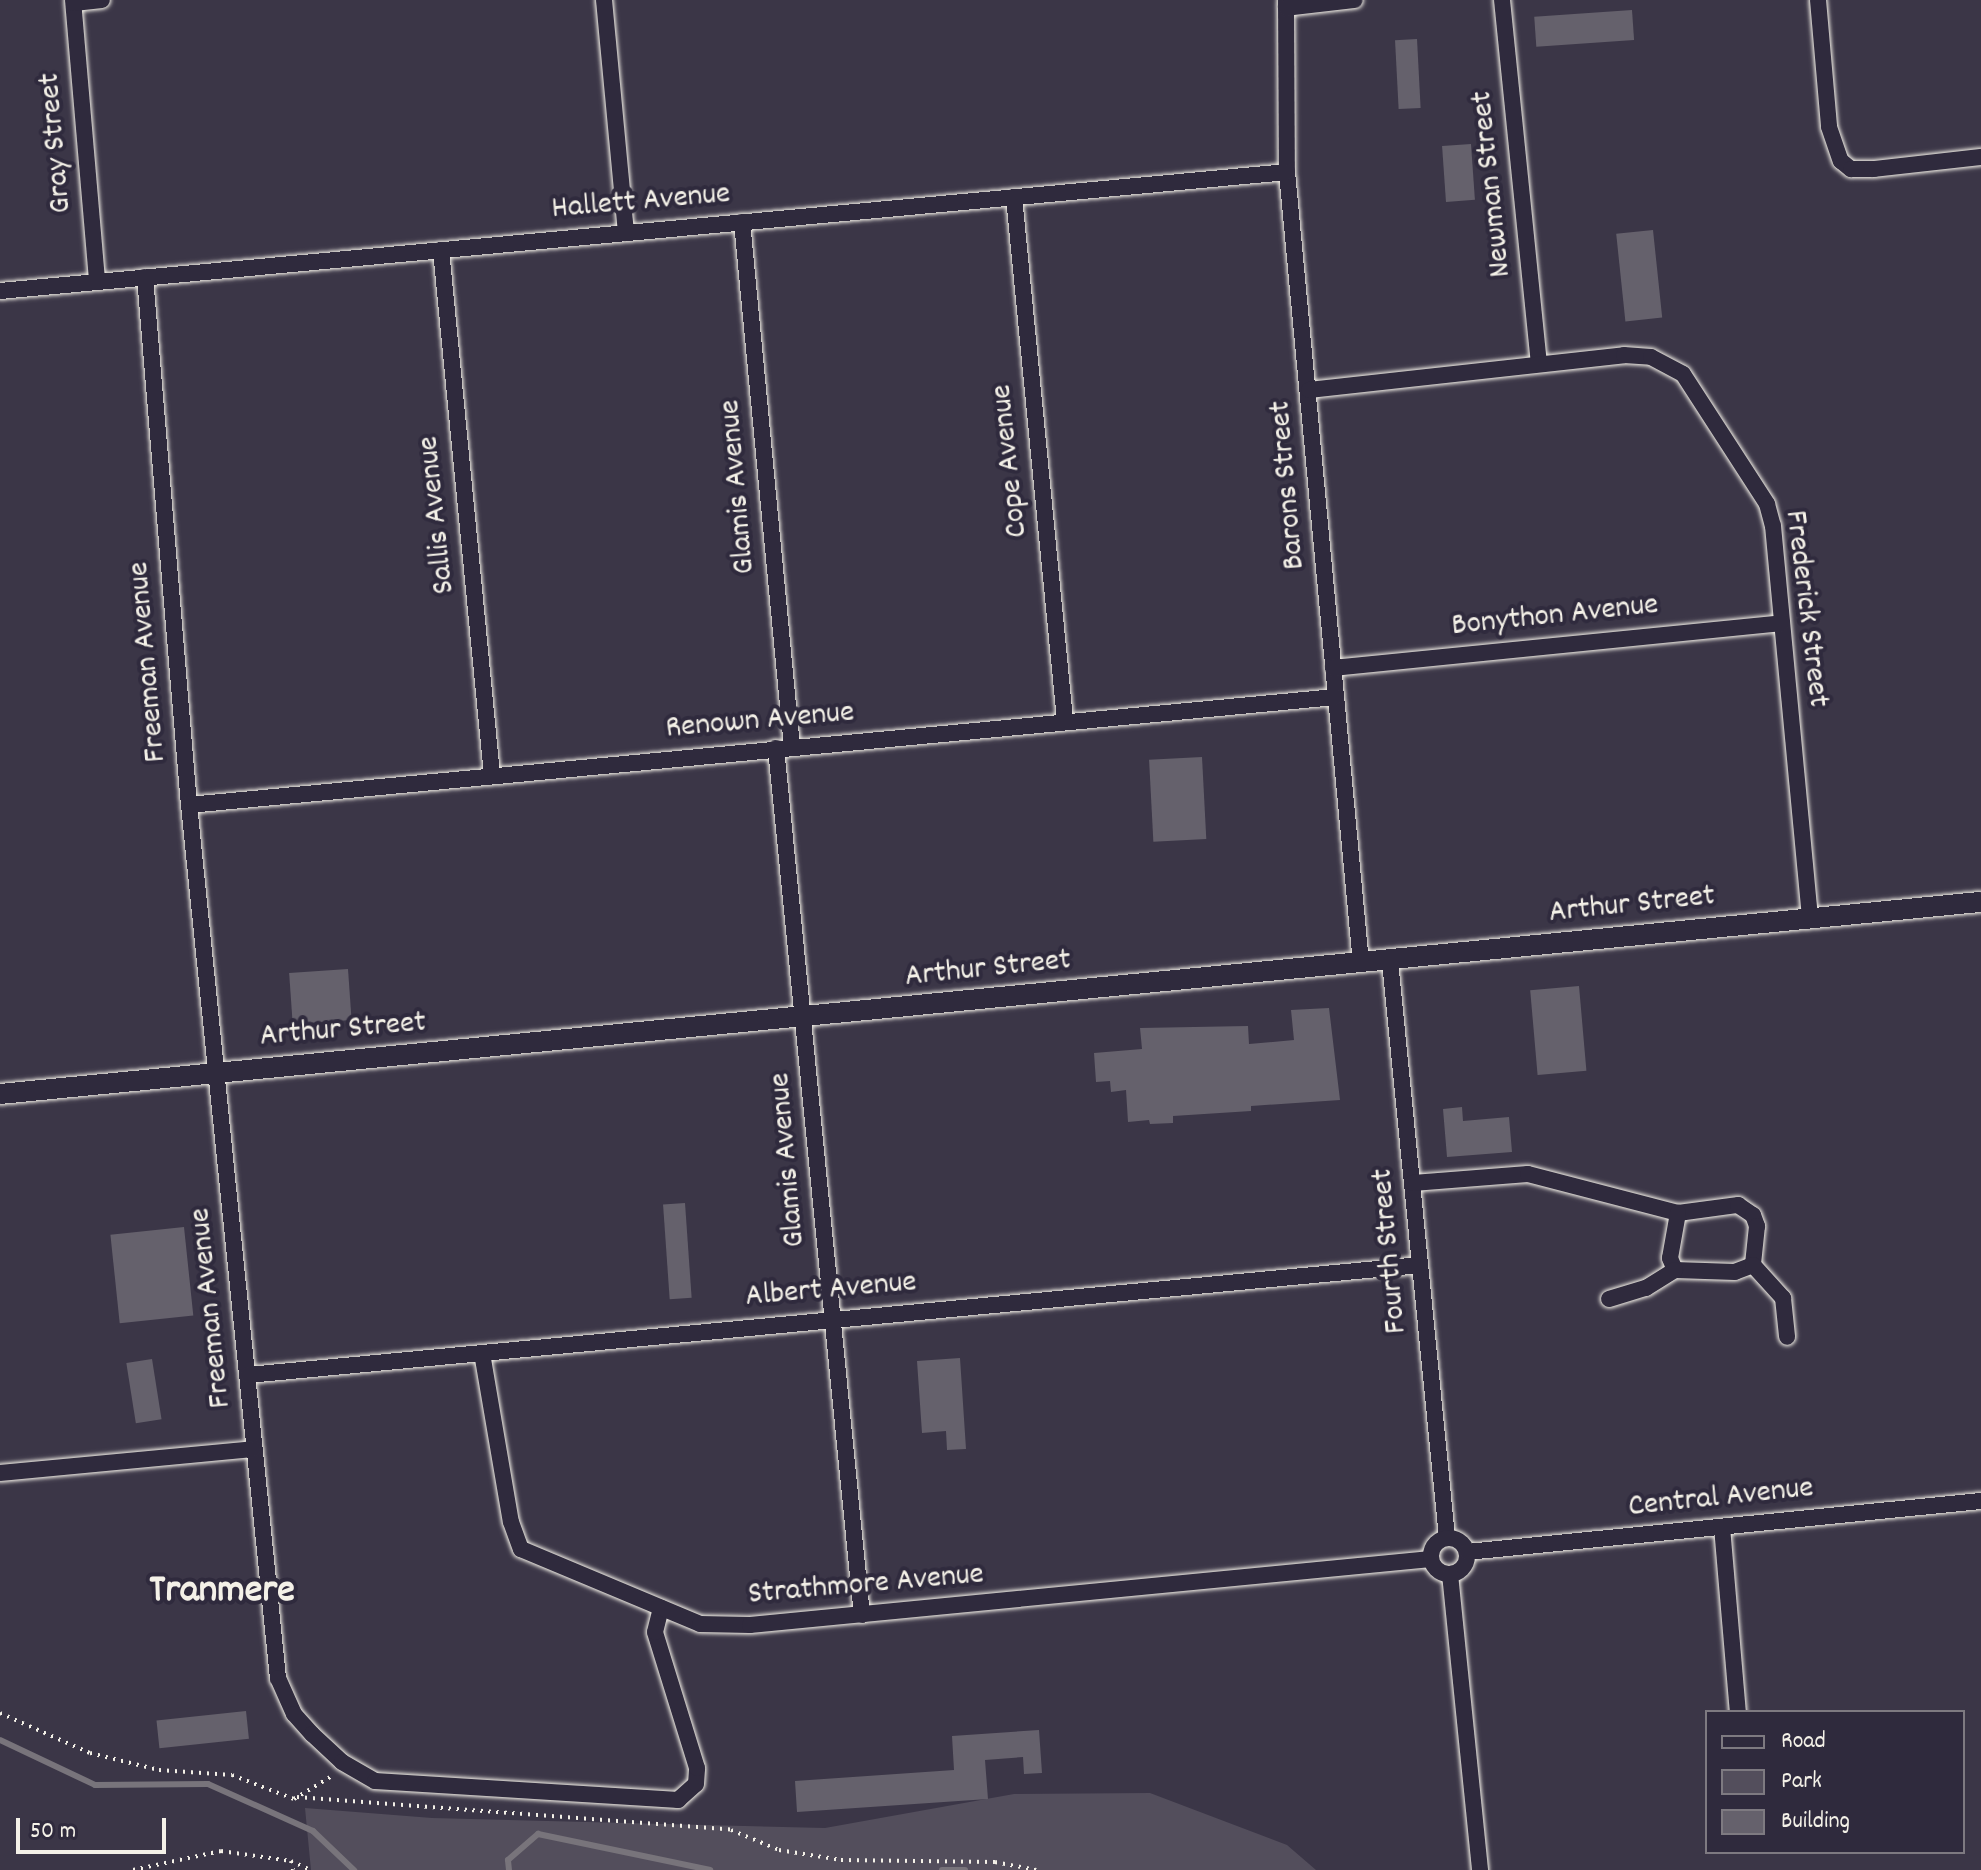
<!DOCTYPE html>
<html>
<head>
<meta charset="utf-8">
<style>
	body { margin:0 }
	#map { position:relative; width:1981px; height:1870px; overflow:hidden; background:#3b3647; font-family:Dekko,sans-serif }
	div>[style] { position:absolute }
	.green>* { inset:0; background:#534e5c }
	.stream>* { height:6px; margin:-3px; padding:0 3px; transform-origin:3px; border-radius:3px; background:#78747b }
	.building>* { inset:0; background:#65616c; transform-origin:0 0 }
	.path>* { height:4px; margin-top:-2px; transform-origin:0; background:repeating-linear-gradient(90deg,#f4f1e8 0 2px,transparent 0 8px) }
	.roads { filter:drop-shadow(0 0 2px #f4f1e8) drop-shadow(0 0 2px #f4f1e8) }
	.minor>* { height:16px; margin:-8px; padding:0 8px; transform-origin:8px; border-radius:8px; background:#2f2a3d }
	.minor>.ring { margin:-8px; padding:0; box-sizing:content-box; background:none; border:16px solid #2f2a3d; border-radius:50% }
	.tertiary>* { height:20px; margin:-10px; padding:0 10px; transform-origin:10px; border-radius:10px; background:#2f2a3d }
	span { translate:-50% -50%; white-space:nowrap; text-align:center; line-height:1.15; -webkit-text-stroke:8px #2f2a3d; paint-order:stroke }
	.street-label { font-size:32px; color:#f4f1e8 }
	.district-label { font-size:40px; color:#f4f1e8; font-weight:700 }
	.legend { position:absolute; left:1705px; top:1710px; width:260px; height:144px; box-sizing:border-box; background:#2f2a3d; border:2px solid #7e7a81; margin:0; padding:10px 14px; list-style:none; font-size:24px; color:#f4f1e8 }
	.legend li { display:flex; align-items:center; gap:16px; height:40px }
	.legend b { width:40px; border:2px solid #7e7a81 }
	.scale { position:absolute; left:16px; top:1818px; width:150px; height:36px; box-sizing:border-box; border:4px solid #f4f1e8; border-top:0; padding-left:10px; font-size:24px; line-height:28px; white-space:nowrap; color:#f4f1e8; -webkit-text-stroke:6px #2f2a3d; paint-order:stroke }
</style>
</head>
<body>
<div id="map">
	<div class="green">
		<i style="clip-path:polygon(1150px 1793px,1287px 1845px,1316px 1870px,311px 1870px,305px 1808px,432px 1818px,825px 1828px,1014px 1794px)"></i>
	</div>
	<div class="stream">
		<i style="left:0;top:1740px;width:105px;rotate:25.3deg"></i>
		<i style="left:95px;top:1785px;width:113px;rotate:-0.5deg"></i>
		<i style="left:208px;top:1784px;width:115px;rotate:24.1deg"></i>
		<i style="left:313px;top:1831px;width:57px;rotate:43.6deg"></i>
		<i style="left:509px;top:1870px;width:10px;rotate:-96deg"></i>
		<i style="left:508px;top:1860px;width:40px;rotate:-41deg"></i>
		<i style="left:538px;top:1834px;width:176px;rotate:11.8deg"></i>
		<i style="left:942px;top:1870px;width:23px"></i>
	</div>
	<div class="building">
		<i style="left:1632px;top:10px;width:30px;height:98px;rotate:86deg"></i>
		<i style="left:1417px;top:39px;width:69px;height:22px;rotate:87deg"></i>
		<i style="left:1471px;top:144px;width:56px;height:29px;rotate:86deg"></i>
		<i style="left:1653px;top:230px;width:88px;height:37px;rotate:84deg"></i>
		<i style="left:1202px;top:757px;width:82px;height:53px;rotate:87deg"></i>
		<i style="left:348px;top:969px;width:51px;height:59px;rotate:86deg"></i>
		<i style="left:1579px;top:986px;width:85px;height:49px;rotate:85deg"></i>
		<i style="clip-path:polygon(1329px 1008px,1340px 1100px,1251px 1106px,1251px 1111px,1173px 1116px,1173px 1123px,1150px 1124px,1149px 1120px,1128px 1122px,1126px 1090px,1111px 1092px,1110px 1081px,1096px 1082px,1094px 1053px,1142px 1049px,1140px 1028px,1248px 1026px,1249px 1044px,1294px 1040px,1291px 1010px)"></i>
		<i style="clip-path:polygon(1462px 1107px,1463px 1121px,1509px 1117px,1512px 1152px,1447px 1157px,1443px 1109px)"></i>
		<i style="left:685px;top:1203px;width:95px;height:22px;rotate:86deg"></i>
		<i style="left:184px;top:1227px;width:89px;height:74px;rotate:84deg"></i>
		<i style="clip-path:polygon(960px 1358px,966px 1449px,947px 1450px,946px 1431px,922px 1433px,917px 1361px)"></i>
		<i style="left:152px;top:1359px;width:61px;height:26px;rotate:81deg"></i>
		<i style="left:246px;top:1711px;width:28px;height:90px;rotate:84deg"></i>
		<i style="clip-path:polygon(1039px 1730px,1042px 1773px,1024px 1774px,1023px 1757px,985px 1760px,988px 1799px,797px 1812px,795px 1781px,954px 1770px,952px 1736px)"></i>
	</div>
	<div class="path">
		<i style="left:0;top:1713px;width:98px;rotate:24deg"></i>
		<i style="left:90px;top:1753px;width:71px;rotate:13.8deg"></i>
		<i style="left:159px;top:1770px;width:73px;rotate:3.9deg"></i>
		<i style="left:232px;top:1775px;width:66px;rotate:21.2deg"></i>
		<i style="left:294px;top:1799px;width:44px;rotate:-31.2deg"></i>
		<i style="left:297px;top:1797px;width:435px;rotate:4.3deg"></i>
		<i style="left:731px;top:1830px;width:52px;rotate:22.6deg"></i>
		<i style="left:779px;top:1850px;width:63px;rotate:9.2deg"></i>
		<i style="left:841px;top:1860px;width:154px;rotate:0.7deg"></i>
		<i style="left:995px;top:1862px;width:42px;rotate:11deg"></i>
		<i style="left:291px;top:1861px;width:9px;rotate:77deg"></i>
		<i style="left:133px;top:1870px;width:90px;rotate:-12.2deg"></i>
		<i style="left:221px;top:1851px;width:71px;rotate:8.1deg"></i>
		<i style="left:291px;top:1861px;width:21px;rotate:25deg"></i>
	</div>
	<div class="roads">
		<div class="minor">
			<i style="left:73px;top:0;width:283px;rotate:85.1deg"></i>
			<i style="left:604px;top:0;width:234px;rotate:84.6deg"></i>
			<i style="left:1286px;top:0;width:172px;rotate:89.7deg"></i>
			<i style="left:1287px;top:172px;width:795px;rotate:84.66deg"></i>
			<i style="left:1502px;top:0;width:365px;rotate:84.2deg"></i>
			<i style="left:1818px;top:0;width:127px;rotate:85deg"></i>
			<i style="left:1829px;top:127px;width:36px;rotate:71deg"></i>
			<i style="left:1841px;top:161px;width:13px;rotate:39deg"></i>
			<i style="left:1851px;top:169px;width:23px"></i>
			<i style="left:1874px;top:169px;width:108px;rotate:-6.4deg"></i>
			<i style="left:74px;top:3px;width:28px;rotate:-6deg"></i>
			<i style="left:1286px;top:8px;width:69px;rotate:-6.6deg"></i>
			<i style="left:1014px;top:197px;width:525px;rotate:84.43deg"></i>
			<i style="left:742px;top:222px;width:527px;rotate:84.56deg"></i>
			<i style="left:441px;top:250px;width:527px;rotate:84.45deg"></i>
			<i style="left:145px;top:277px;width:530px;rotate:85.24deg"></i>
			<i style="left:189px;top:805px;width:878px;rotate:84.18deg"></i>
			<i style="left:278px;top:1678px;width:39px;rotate:66deg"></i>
			<i style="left:294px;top:1714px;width:27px;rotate:48deg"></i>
			<i style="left:312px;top:1734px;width:41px;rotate:43deg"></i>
			<i style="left:342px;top:1762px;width:38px;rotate:30deg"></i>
			<i style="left:375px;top:1781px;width:304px;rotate:3.6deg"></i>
			<i style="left:678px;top:1800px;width:24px;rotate:-42deg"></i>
			<i style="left:696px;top:1784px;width:16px;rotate:-86deg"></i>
			<i style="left:697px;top:1768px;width:142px;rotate:-107.2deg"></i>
			<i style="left:655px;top:1632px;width:25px;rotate:-76deg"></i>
			<i style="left:0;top:291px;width:1292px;rotate:-5.28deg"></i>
			<i style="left:1309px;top:390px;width:317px;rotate:-6.3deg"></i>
			<i style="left:1624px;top:355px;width:27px;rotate:4deg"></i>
			<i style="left:1651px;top:357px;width:36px;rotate:28deg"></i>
			<i style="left:1683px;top:374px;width:155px;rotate:57.1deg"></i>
			<i style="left:1767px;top:504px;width:23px;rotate:75deg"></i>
			<i style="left:1773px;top:526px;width:394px;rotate:84.6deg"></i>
			<i style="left:1333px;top:668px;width:451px;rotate:-5.7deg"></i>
			<i style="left:776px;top:748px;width:871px;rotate:84.34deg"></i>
			<i style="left:189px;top:805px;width:1152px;rotate:-5.38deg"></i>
			<i style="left:1390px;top:961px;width:579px;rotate:84.35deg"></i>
			<i style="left:1413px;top:1183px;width:115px;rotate:-4.5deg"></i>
			<i style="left:1528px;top:1174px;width:155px;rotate:14.6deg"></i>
			<i style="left:1678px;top:1213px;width:61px;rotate:-7.6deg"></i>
			<i style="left:1738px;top:1205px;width:18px;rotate:34deg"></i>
			<i style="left:1753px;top:1215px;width:12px;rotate:70deg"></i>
			<i style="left:1757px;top:1226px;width:39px;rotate:96deg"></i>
			<i style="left:1753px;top:1265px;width:19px;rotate:159deg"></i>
			<i style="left:1735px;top:1272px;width:60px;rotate:-178.1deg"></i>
			<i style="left:1675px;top:1270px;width:13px;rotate:-113deg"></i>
			<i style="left:1670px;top:1258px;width:46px;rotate:-79.9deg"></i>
			<i style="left:1753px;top:1265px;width:45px;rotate:47.7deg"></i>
			<i style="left:1783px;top:1298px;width:39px;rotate:84deg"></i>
			<i style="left:1609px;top:1299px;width:39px;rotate:-17deg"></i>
			<i style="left:1646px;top:1288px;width:34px;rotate:-32deg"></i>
			<i style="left:482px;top:1353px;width:171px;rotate:80.3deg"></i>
			<i style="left:511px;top:1522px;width:29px;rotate:70deg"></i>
			<i style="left:521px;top:1549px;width:194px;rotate:22.7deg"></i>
			<i style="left:700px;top:1624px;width:50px;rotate:1.1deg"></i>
			<i style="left:750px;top:1625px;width:684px;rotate:-5.54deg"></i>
			<i style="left:248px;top:1375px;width:1177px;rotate:-5.36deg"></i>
			<i style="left:0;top:1473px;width:254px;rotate:-5.4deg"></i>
			<i style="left:1722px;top:1527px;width:186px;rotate:85.1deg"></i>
			<i class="ring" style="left:1431px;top:1538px;width:20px;height:20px"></i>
			<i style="left:1467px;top:1552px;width:517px;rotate:-5.67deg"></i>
			<i style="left:1450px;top:1574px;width:298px;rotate:84.2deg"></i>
		</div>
		<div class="tertiary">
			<i style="left:0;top:1094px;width:1990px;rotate:-5.54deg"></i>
		</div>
	</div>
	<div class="street-label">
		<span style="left:57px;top:143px;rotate:-95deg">Gray Street</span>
		<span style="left:1493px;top:184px;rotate:-96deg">Newman Street</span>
		<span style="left:641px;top:203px;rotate:-5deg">Hallett Avenue</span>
		<span style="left:1011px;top:461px;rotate:-96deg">Cope Avenue</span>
		<span style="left:1289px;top:485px;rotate:-95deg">Barons Street</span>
		<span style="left:739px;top:487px;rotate:-95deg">Glamis Avenue</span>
		<span style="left:438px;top:515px;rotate:-96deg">Sallis Avenue</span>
		<span style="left:1805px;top:609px;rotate:83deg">Frederick Street</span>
		<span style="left:1555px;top:617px;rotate:-6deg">Bonython Avenue</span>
		<span style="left:149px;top:662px;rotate:-95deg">Freeman Avenue</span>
		<span style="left:760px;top:722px;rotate:-5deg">Renown Avenue</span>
		<span style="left:1632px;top:906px;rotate:-6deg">Arthur Street</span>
		<span style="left:988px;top:970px;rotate:-6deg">Arthur Street</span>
		<span style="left:343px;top:1031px;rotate:-5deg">Arthur Street</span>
		<span style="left:789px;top:1160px;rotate:-95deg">Glamis Avenue</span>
		<span style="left:1391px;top:1251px;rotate:-95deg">Fourth Street</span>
		<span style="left:831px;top:1291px;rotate:-5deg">Albert Avenue</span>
		<span style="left:212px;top:1308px;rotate:-96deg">Freeman Avenue</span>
		<span style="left:1721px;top:1499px;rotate:-6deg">Central Avenue</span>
		<span style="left:866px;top:1586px;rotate:-5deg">Strathmore Avenue</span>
	</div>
	<div class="district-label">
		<span style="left:222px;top:1593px">Tranmere</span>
	</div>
	<ul class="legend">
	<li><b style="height:10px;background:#2f2a3d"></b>Road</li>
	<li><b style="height:22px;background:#534e5c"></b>Park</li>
	<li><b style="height:22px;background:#65616c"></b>Building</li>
	</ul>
	<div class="scale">50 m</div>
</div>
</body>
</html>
